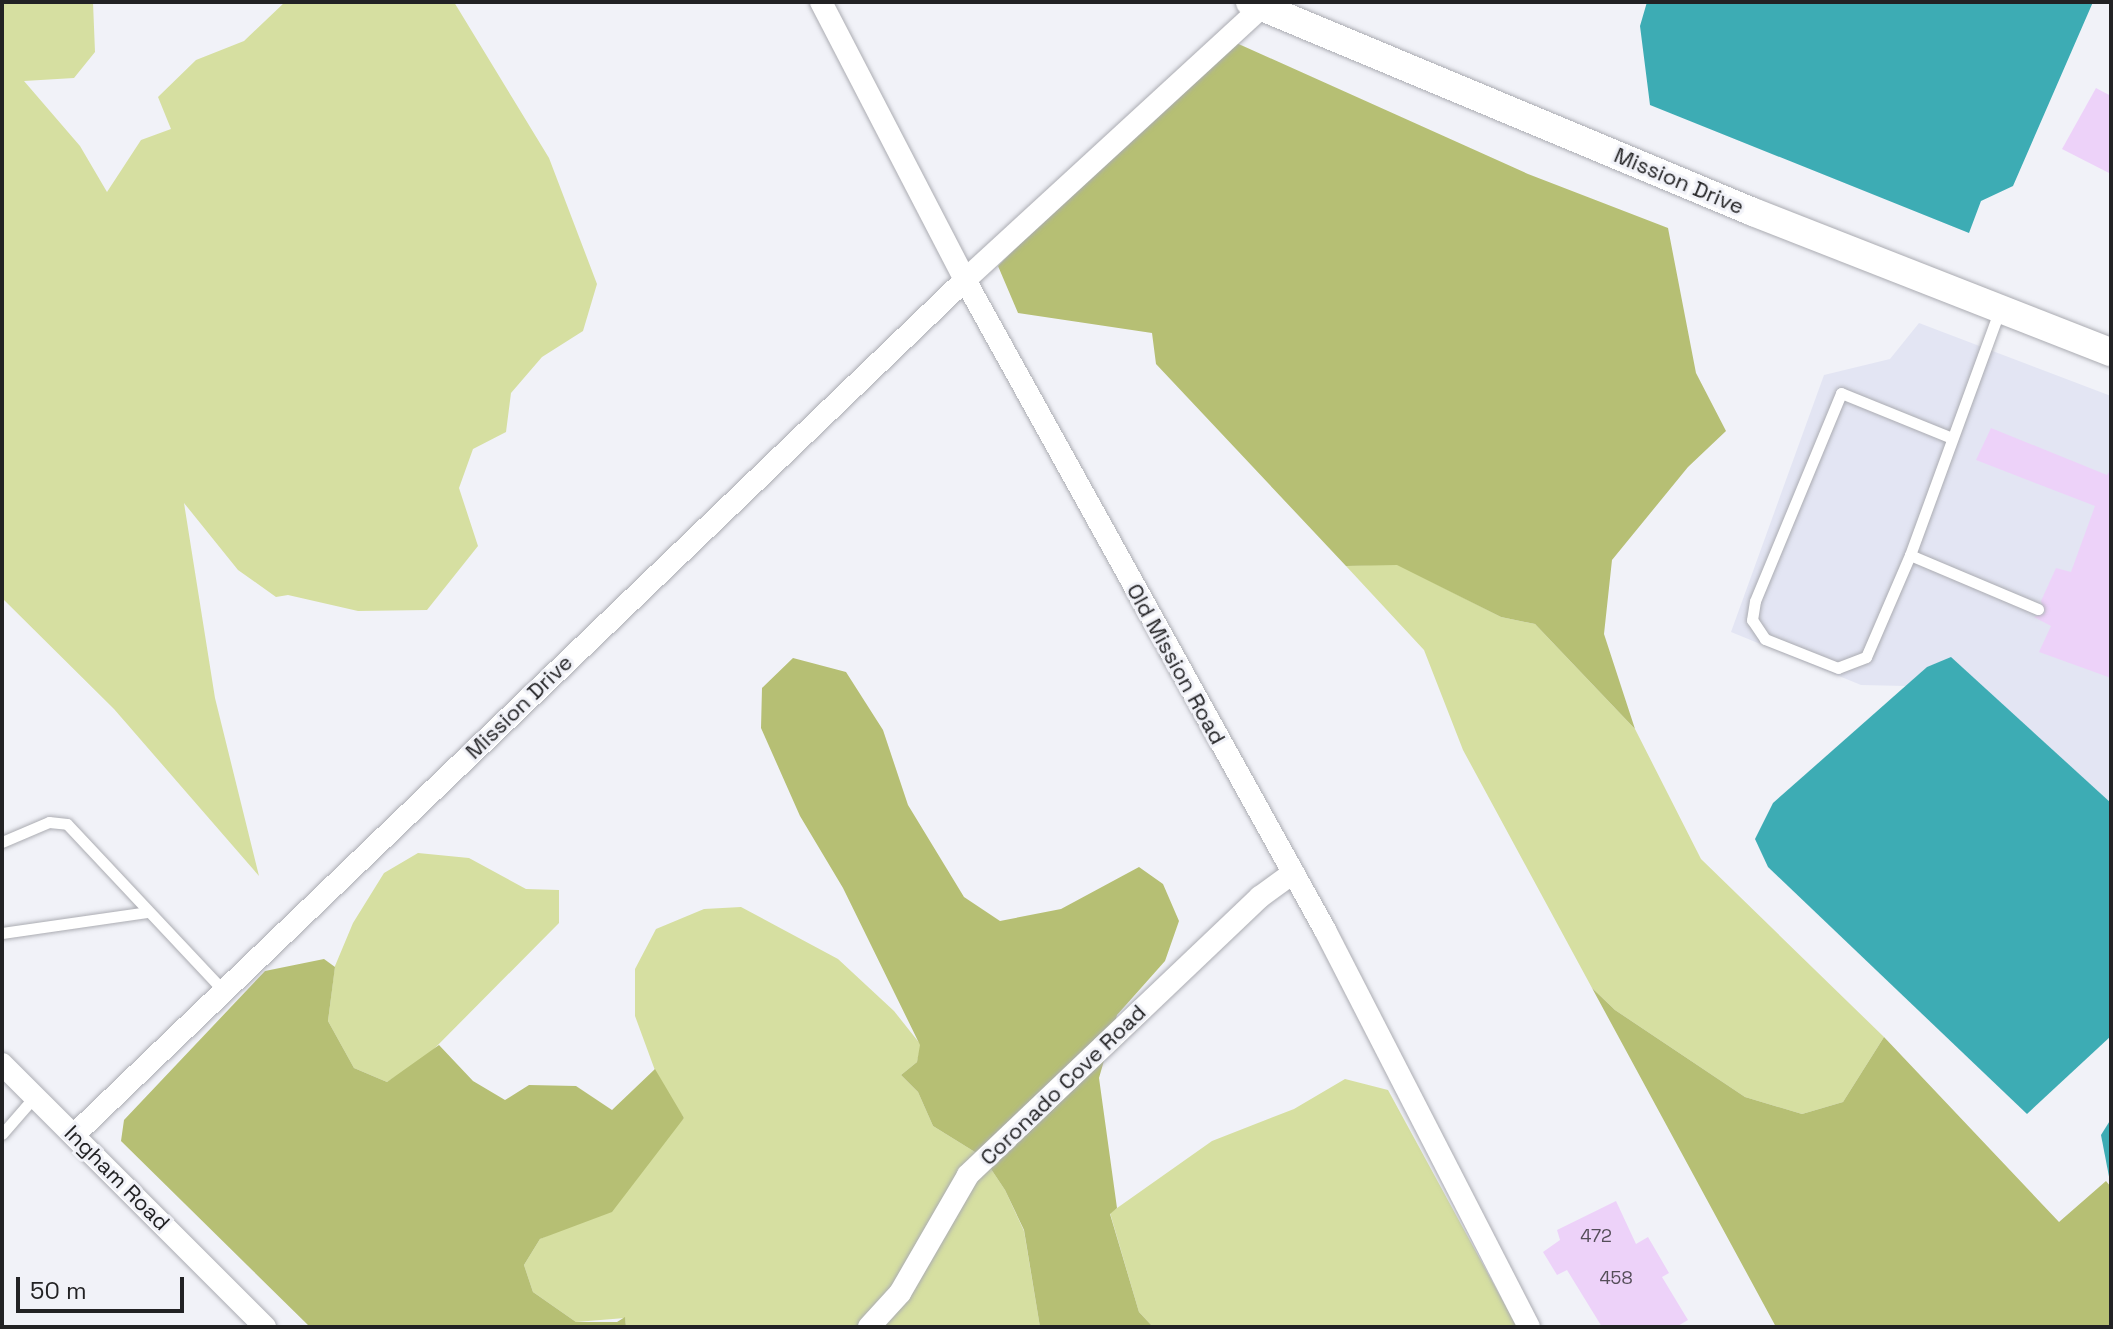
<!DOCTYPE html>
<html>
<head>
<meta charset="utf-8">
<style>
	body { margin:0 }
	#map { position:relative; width:2113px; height:1329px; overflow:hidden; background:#f1f2f8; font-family:"Space Grotesk",sans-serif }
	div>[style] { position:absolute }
	.built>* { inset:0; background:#e3e5f3 }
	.green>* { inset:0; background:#d6dfa1 }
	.forest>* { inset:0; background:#b6bf74 }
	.water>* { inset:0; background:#3dacb4 }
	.building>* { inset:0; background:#edd2f9 }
	.roads { filter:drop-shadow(0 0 2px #abacb2) drop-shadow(0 0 2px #abacb2) }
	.service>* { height:11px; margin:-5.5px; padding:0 5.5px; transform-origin:5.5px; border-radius:5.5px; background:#fff }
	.minor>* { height:22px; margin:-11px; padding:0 11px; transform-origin:11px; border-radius:11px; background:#fff }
	.tertiary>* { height:28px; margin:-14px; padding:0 14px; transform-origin:14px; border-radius:14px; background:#fff }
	span { translate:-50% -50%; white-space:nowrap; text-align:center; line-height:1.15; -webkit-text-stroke:6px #f1f2f8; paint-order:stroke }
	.number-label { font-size:18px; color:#554e59 }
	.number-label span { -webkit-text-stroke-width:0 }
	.street-label { font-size:22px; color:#222224 }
	.frame { position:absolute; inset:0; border:4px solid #222224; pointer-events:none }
	.scale { position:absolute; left:16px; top:1277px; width:168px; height:36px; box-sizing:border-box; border:4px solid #222224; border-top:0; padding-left:10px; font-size:24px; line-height:28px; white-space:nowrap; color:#222224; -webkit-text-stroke:6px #f1f2f8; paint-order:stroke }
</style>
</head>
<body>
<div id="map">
	<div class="built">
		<i style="clip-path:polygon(1919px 323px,2111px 396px,2111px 803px,1951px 658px,1927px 667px,1906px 686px,1861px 685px,1731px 632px,1824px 375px,1890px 359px)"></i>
	</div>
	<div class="green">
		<i style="clip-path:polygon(2px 2px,93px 2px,95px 52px,74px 78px,24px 81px,80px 146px,107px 192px,141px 140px,171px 129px,158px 97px,196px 60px,244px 41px,285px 2px,454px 2px,549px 158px,597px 284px,583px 331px,542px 357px,511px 393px,506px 432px,473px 449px,459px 488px,478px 546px,427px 610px,358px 611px,288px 595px,276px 597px,238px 570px,184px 503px,215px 698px,259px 876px,114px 709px,2px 598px)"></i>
		<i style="clip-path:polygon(1397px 564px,1501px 617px,1535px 624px,1635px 729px,1701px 859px,1884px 1037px,1843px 1102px,1802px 1114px,1745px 1097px,1615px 1010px,1592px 988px,1463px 750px,1424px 650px,1346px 566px)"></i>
		<i style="clip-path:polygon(418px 853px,469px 858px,526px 889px,559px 890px,559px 923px,424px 1059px,387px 1082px,354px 1068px,328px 1021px,335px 966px,353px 923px,384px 873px)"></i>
		<i style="clip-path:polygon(741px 907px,838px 959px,894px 1011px,921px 1045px,917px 1062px,901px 1075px,918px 1092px,933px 1126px,983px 1157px,1005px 1190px,1024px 1231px,1040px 1327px,626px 1327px,625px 1318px,576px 1322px,533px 1292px,524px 1265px,540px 1239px,567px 1227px,684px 1118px,660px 1084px,635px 1016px,635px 969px,656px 929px,704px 909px)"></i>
		<i style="clip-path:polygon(1345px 1079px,1388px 1090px,1517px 1327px,1153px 1327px,1139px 1312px,1110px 1213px,1212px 1141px,1294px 1109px)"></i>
	</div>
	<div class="forest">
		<i style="clip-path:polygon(1223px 37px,1528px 174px,1668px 228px,1696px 373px,1726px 431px,1688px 467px,1612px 560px,1604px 634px,1635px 729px,1535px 624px,1501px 617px,1397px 565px,1346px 566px,1156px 364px,1152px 333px,1018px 313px,998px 266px)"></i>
		<i style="clip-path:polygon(793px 658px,846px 672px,883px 730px,908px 805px,964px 897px,1000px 921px,1061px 909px,1139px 867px,1163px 884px,1179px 921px,1165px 961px,1117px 1015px,1099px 1078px,1117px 1208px,1110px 1214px,1139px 1312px,1153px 1327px,1040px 1327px,1024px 1230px,1005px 1190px,983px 1157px,933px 1126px,918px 1092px,901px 1075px,917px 1062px,920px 1045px,843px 888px,800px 816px,761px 728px,762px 688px)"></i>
		<i style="clip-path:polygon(324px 959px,335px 967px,328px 1021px,354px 1068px,387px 1082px,439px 1045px,473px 1081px,505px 1100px,529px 1085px,576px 1086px,612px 1110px,655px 1069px,684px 1118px,612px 1212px,540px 1239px,524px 1265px,533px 1292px,576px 1322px,617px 1322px,625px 1317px,626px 1327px,310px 1327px,121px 1141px,124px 1120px,265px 971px)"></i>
		<i style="clip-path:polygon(1592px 988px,1615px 1010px,1745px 1097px,1802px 1114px,1843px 1102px,1884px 1037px,2059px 1222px,2106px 1181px,2111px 1187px,2111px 1327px,1776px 1327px)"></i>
	</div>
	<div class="water">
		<i style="clip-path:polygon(1647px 2px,2093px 2px,2013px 186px,1981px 201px,1969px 233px,1650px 105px,1640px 26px)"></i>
		<i style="clip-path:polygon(1951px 657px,2111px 803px,2111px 1036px,2027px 1114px,1768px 867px,1755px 839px,1773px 803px,1927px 667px)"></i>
		<i style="clip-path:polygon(2111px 1119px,2111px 1187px,2101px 1135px)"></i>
	</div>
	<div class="building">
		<i style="clip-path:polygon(2096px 88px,2111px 96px,2111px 174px,2062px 149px)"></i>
		<i style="clip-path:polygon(1991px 428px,2107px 475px,2111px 469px,2111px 678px,2039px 652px,2051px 626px,2034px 617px,2045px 613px,2041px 601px,2056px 568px,2071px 572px,2095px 506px,1976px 460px)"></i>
		<i style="clip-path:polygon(1616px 1201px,1636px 1244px,1648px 1237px,1669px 1273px,1662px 1277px,1688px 1320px,1676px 1327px,1602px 1327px,1567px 1270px,1557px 1275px,1543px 1252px,1560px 1240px,1557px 1230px)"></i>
	</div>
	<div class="roads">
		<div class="service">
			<i style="left:2000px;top:309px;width:262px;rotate:110.1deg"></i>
			<i style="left:1910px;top:555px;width:139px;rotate:22.9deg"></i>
			<i style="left:1910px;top:555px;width:111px;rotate:113.3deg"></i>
			<i style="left:1866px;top:657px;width:30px;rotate:159deg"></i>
			<i style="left:1838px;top:668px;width:79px;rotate:-158.3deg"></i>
			<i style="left:1765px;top:639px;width:23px;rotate:-124deg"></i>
			<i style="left:1752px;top:620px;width:19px;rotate:-81deg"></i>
			<i style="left:1755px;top:601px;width:225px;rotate:-67.5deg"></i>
			<i style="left:1841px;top:393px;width:120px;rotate:22.1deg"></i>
			<i style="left:2px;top:842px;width:51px;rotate:-23.1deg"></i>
			<i style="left:49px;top:822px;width:18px;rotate:6deg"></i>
			<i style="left:67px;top:824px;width:229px;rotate:46.8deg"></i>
			<i style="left:2px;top:933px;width:148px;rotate:-8.2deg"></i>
			<i style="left:2px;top:1134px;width:50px;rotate:-49deg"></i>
		</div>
		<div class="minor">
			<i style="left:821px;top:2px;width:313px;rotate:62.6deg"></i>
			<i style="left:965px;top:280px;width:743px;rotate:61.02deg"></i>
			<i style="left:1325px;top:930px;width:446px;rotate:62.8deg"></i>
			<i style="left:2px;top:1064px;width:372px;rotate:45deg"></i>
			<i style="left:74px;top:1135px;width:1235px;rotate:-43.82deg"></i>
			<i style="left:965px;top:280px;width:403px;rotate:-42.6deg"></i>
			<i style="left:869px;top:1327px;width:46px;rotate:-47.6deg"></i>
			<i style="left:900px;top:1293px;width:136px;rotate:-60deg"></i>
			<i style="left:968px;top:1175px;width:403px;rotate:-43.6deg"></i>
			<i style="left:1260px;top:897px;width:41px;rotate:-36deg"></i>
		</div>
		<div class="tertiary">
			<i style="left:1250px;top:2px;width:545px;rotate:22.66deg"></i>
			<i style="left:1753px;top:212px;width:384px;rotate:21.4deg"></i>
		</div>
	</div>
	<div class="number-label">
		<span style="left:1596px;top:1236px">472</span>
		<span style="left:1616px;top:1278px">458</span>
	</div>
	<div class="street-label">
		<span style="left:1679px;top:181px;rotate:23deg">Mission Drive</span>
		<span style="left:1176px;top:664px;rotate:61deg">Old Mission Road</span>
		<span style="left:519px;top:707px;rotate:-44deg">Mission Drive</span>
		<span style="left:1063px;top:1085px;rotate:-44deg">Coronado Cove Road</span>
		<span style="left:117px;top:1178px;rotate:45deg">Ingham Road</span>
	</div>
	<div class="frame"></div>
	<div class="scale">50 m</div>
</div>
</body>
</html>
